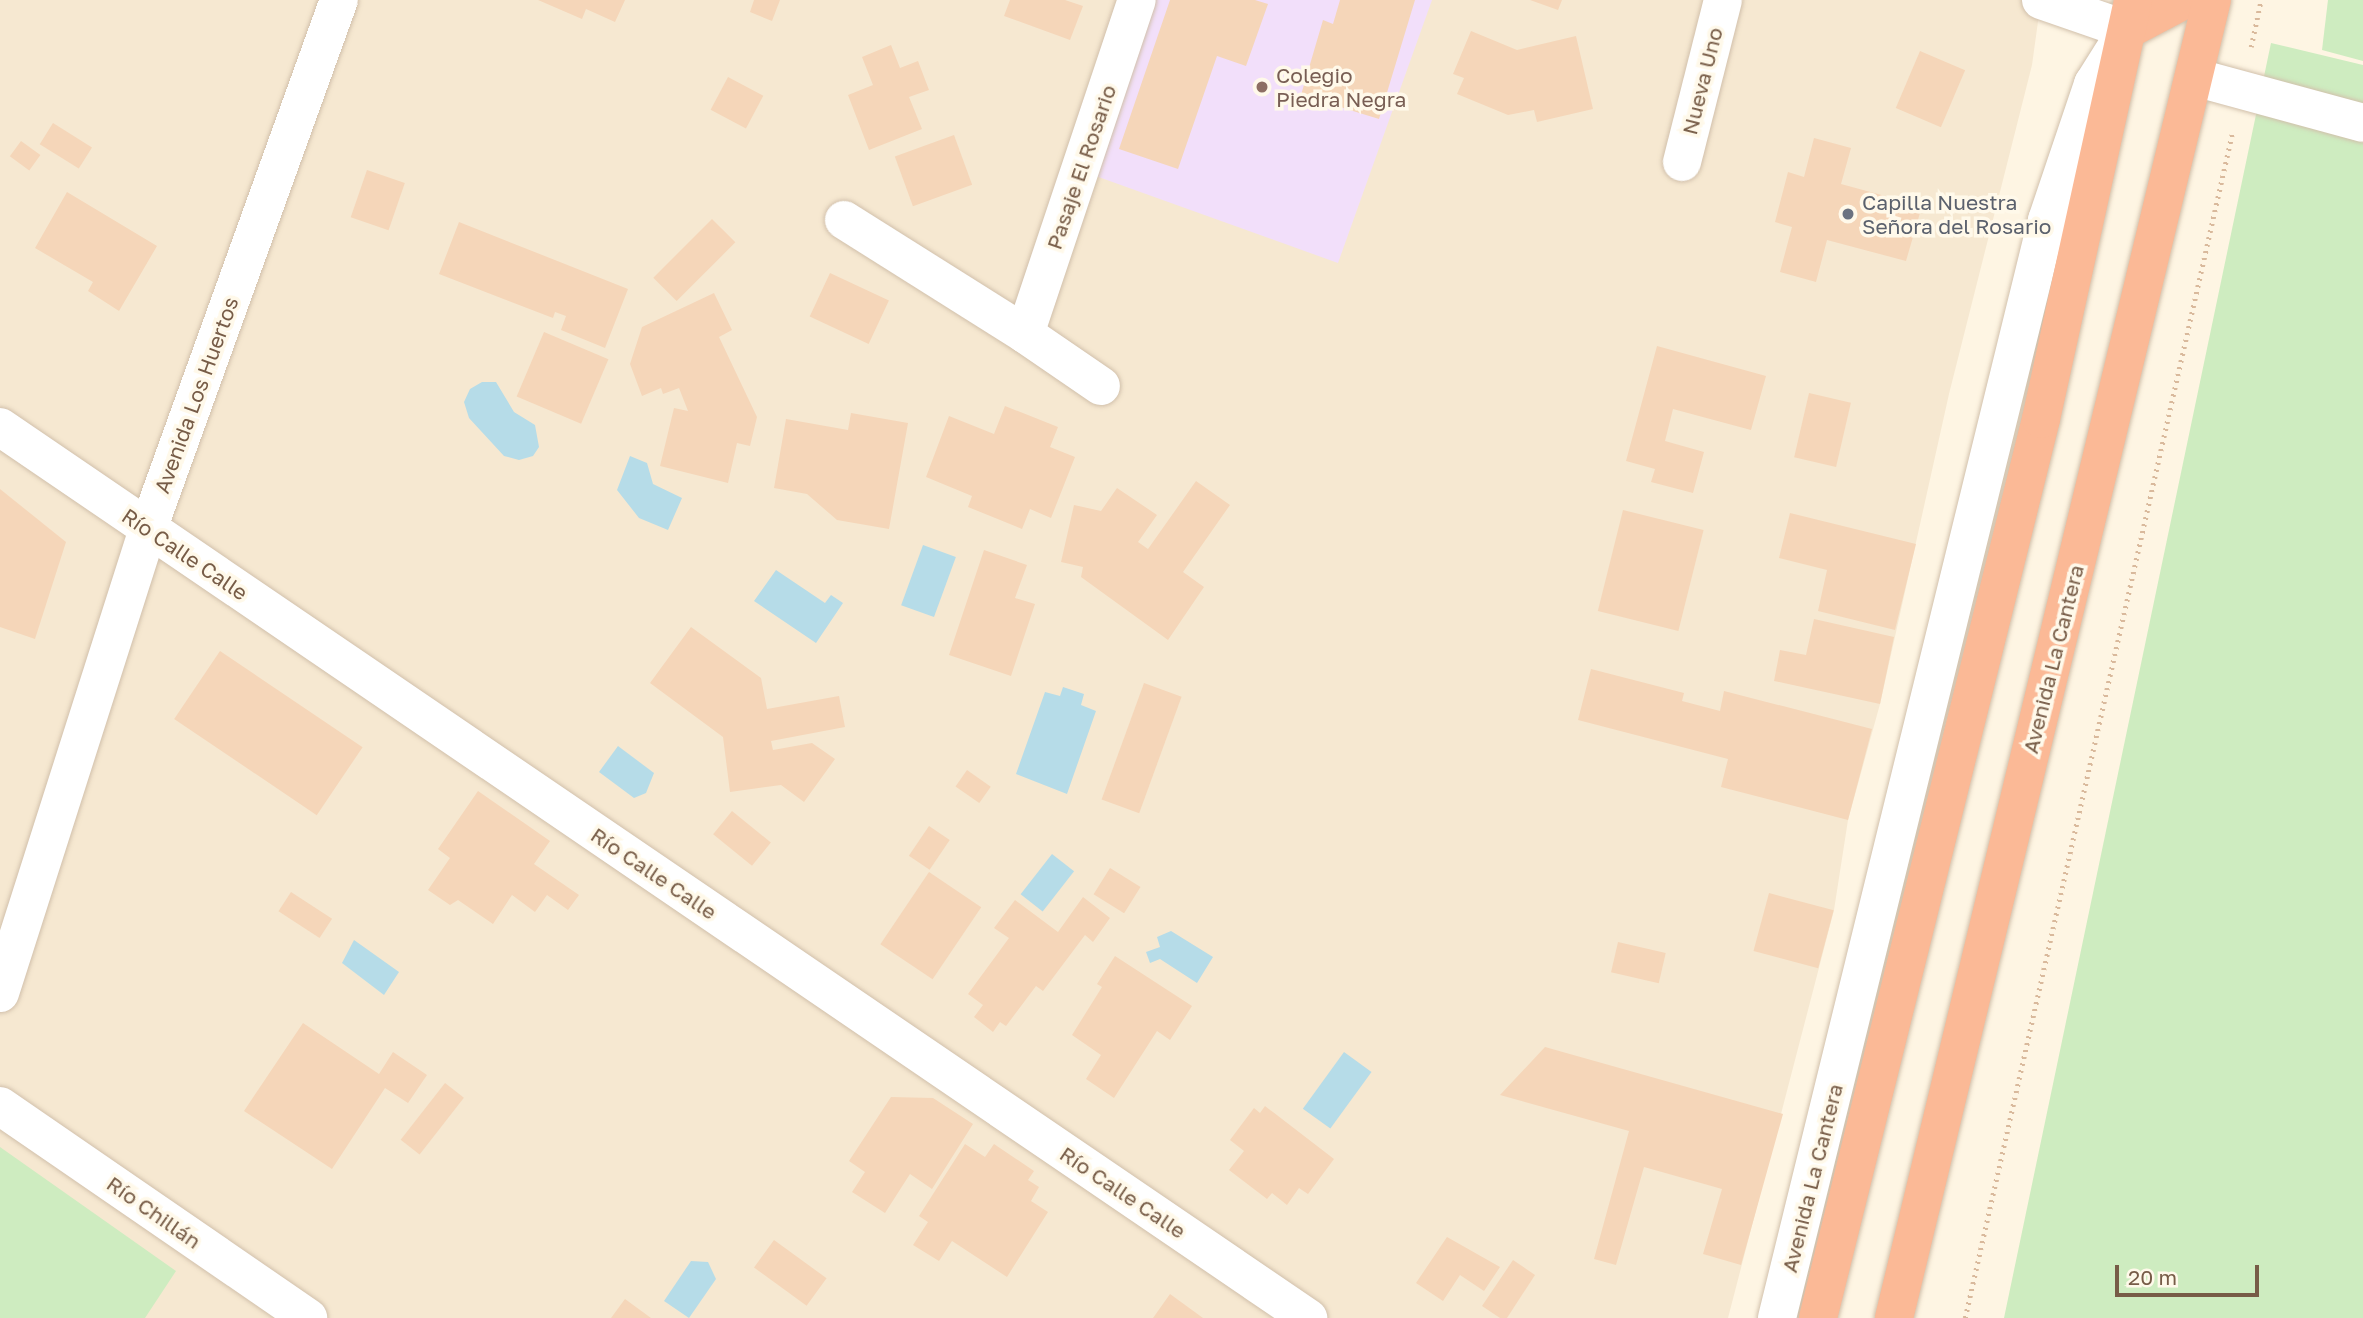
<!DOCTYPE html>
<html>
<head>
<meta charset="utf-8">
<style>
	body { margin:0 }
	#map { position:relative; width:2363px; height:1318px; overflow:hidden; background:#fef5e3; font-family:"Golos Text",sans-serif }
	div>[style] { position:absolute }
	.residential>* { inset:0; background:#f6e8d1 }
	.education>* { inset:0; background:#f2dffa }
	.green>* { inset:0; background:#ceecc0 }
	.water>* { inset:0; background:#b6dce8; transform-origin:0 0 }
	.building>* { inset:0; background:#f5d6b9; transform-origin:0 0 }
	.path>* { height:4.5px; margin-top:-2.25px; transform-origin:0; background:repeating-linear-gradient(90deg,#d9b99c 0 2px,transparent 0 7px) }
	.roads { filter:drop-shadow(0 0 2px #d1c0ab) drop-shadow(0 0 2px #d1c0ab) }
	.street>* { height:38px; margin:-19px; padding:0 19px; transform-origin:19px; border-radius:19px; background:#fff }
	.secondary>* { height:38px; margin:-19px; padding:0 19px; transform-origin:19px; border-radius:19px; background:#fff }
	.highway>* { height:38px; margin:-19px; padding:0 19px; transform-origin:19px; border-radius:19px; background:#fbb996 }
	.dots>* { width:19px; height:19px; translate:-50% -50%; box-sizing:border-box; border:4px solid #fff9ea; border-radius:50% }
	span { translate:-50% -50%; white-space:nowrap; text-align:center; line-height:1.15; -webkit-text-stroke:7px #fff9ea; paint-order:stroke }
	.education-label { font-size:21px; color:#785e54 }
	.left { translate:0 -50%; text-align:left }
	.street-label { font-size:21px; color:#775c47 }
	.worship-label { font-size:21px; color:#5b616d }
	.scale { position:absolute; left:2115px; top:1265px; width:144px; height:32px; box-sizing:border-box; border:4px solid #775c47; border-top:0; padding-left:9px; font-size:21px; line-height:24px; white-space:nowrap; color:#775c47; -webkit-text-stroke:5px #fff9ea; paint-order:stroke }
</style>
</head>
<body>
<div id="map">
	<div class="residential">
		<i style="clip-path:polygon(0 0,2041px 0,2032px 65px,1949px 394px,1880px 704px,1848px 820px,1834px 910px,1728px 1318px,0 1318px)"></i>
	</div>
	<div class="education">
		<i style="clip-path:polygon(1155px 0,1432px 0,1338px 263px,1093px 175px)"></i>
	</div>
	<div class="green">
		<i style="clip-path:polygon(2328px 0,2363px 0,2363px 61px,2322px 50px)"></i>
		<i style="clip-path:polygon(2271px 43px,2363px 65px,2363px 1318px,2004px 1318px)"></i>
		<i style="clip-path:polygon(0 1147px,176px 1271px,145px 1318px,0 1318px)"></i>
	</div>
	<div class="water">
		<i style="clip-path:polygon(482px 382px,496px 382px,514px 412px,535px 425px,539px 447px,533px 456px,519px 460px,504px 456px,469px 418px,464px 402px,470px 389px)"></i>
		<i style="clip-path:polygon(630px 456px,647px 463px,653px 484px,682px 498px,668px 530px,639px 518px,617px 490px)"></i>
		<i style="left:923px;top:545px;width:35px;height:64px;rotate:20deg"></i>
		<i style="clip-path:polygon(776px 570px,825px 603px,831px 595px,843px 603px,816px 643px,754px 601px)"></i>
		<i style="clip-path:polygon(1063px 687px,1084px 694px,1081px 705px,1096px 711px,1067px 794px,1016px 774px,1045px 692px,1060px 696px)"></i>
		<i style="clip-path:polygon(618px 746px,654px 773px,646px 793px,634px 798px,599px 772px)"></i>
		<i style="left:1052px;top:854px;width:28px;height:51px;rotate:38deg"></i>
		<i style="clip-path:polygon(1171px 931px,1213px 957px,1197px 983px,1160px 959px,1150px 963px,1146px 952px,1160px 947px,1157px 937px)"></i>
		<i style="clip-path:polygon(354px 940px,399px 972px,384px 995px,342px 963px)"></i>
		<i style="left:1344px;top:1052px;width:34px;height:70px;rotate:36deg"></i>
		<i style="clip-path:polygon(691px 1261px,708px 1262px,716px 1279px,689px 1318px,664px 1301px)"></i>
	</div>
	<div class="building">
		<i style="clip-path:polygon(538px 0,625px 0,615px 22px,586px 9px,582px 19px)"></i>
		<i style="clip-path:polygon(754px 0,780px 0,772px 21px,750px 12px)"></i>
		<i style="clip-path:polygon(1010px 0,1065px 0,1083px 6px,1070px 40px,1004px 16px)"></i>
		<i style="clip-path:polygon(1170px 0,1255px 0,1268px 4px,1246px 66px,1217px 56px,1178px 169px,1119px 149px)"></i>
		<i style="clip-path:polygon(1340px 0,1415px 0,1379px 119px,1301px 95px,1323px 20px,1333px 24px)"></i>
		<i style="clip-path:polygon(1530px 0,1562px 0,1558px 10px)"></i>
		<i style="clip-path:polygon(1471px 31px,1517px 50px,1576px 36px,1593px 109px,1537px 122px,1534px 110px,1508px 115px,1457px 94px,1464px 78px,1453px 74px)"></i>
		<i style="clip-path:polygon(891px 45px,900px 68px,918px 61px,929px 90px,909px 97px,922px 129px,869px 150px,848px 95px,873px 85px,862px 57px)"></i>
		<i style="left:1920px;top:51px;width:49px;height:62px;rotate:23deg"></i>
		<i style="left:728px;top:77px;width:40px;height:37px;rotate:28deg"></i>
		<i style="left:53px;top:123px;width:46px;height:25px;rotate:32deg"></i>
		<i style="left:954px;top:135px;width:53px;height:63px;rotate:70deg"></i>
		<i style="clip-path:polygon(1814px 138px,1851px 148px,1841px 184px,1922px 206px,1906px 261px,1827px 240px,1816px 282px,1780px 272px,1792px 227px,1775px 222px,1788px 172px,1804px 177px)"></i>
		<i style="left:21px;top:141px;width:24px;height:19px;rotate:36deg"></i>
		<i style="left:367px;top:170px;width:40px;height:50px;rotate:19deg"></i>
		<i style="clip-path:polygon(67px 192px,157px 246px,119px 311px,88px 291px,93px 282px,35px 248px)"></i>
		<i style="left:712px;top:219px;width:33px;height:83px;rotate:45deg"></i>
		<i style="clip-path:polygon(459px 222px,628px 289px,605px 348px,561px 330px,566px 316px,555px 312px,553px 318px,439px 274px)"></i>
		<i style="left:830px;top:273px;width:65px;height:48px;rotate:25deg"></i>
		<i style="clip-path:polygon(714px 293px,732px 330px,719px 337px,757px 417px,750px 446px,737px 443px,728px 483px,660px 466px,674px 408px,688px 411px,679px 388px,663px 394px,661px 388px,642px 396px,630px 364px,642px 327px)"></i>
		<i style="left:544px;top:332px;width:70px;height:70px;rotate:23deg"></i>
		<i style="clip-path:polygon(1657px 346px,1766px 376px,1751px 430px,1673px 409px,1665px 441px,1704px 452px,1693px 493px,1651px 482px,1655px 469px,1626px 461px)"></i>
		<i style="left:1809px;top:393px;width:43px;height:66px;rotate:13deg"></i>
		<i style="clip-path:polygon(1005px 406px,1058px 427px,1050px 447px,1075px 457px,1051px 518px,1030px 509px,1022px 529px,968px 507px,972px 496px,926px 477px,949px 416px,994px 434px)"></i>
		<i style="clip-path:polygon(851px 413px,908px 423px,889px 529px,837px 520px,807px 494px,774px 488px,786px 419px,848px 430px)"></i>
		<i style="clip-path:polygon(1196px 481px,1230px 505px,1183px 572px,1204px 587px,1168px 640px,1081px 577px,1083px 567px,1061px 562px,1074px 505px,1101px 511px,1117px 488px,1157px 515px,1138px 542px,1148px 549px)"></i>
		<i style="clip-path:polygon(0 489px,66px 542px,35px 639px,0 627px)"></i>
		<i style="left:1623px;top:510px;width:83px;height:104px;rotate:14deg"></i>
		<i style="clip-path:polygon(1790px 513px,1916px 544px,1895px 630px,1818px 611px,1827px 570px,1779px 558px)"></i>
		<i style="clip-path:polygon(984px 550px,1027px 565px,1015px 598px,1035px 604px,1011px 676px,949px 655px)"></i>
		<i style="clip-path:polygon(1814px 619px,1894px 637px,1880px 704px,1774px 681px,1780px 650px,1806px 655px)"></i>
		<i style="clip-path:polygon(691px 627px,761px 678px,767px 709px,839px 696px,845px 727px,771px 741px,773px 750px,812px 743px,835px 759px,804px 802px,781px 785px,730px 792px,723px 737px,650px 683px)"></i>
		<i style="left:220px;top:651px;width:172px;height:82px;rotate:34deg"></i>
		<i style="clip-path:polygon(1591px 669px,1684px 693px,1682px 701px,1720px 711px,1724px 691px,1872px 729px,1848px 820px,1721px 787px,1728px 759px,1578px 720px)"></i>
		<i style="left:1144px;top:683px;width:40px;height:124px;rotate:20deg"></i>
		<i style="left:967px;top:770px;width:29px;height:20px;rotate:35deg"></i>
		<i style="clip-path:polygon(478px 791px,550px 841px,534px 864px,579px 895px,568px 910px,547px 895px,535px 912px,512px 895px,493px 924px,458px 900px,450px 905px,428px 890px,450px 858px,438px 849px)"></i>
		<i style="left:732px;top:811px;width:50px;height:30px;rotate:39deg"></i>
		<i style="left:929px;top:826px;width:25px;height:36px;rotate:34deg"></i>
		<i style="left:1110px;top:868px;width:36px;height:31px;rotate:32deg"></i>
		<i style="left:929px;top:872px;width:63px;height:87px;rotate:34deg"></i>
		<i style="left:291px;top:892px;width:49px;height:23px;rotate:33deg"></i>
		<i style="left:1769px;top:893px;width:67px;height:60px;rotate:15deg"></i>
		<i style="clip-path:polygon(1083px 897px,1110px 918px,1093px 942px,1085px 935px,1043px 991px,1036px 986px,1006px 1026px,1000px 1022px,993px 1032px,974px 1017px,983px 1005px,968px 994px,1009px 938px,994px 928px,1015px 900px,1058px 932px)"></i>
		<i style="left:1618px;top:942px;width:49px;height:31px;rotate:13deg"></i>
		<i style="clip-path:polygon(1115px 956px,1192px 1006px,1170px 1040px,1157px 1031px,1114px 1098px,1086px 1079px,1101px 1055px,1072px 1035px,1102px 987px,1097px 984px)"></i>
		<i style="clip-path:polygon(303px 1023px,379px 1074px,393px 1052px,427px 1075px,408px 1103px,385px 1088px,332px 1169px,244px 1111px)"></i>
		<i style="clip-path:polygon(1545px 1047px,1783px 1114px,1741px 1265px,1703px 1254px,1722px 1189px,1644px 1167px,1616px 1265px,1594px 1259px,1629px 1131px,1500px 1095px)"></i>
		<i style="left:445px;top:1083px;width:24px;height:72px;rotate:38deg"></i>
		<i style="clip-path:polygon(891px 1097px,933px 1098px,973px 1124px,932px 1189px,910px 1174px,885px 1213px,852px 1192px,865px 1172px,849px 1161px)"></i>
		<i style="clip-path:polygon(1265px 1106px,1334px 1159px,1308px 1194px,1299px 1188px,1287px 1205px,1272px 1193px,1267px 1199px,1229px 1170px,1244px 1151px,1230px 1140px,1254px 1108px,1260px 1113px)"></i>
		<i style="clip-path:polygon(965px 1144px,985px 1157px,994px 1144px,1034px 1171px,1028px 1180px,1039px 1187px,1031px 1201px,1048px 1212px,1007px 1277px,952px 1241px,939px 1261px,913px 1245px,928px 1222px,919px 1216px)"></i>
		<i style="clip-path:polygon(1447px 1237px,1500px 1267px,1484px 1291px,1460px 1275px,1443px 1301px,1416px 1283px)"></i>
		<i style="left:774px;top:1240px;width:65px;height:34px;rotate:36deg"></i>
		<i style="clip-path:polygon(1513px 1260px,1535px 1275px,1507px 1318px,1500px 1318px,1482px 1306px)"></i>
		<i style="clip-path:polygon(1170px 1294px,1203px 1318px,1153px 1318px)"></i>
		<i style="clip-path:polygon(625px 1299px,651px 1318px,611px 1318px)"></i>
	</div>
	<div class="path">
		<i style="left:2251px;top:47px;width:48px;rotate:-78deg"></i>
		<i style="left:1965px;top:1318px;width:1214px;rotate:-77.29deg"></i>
	</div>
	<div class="roads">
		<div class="street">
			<i style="left:2194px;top:77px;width:175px;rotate:15.2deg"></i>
			<i style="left:1682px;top:162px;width:167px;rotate:-75.8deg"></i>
			<i style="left:844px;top:220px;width:214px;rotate:32.2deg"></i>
			<i style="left:1025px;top:334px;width:352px;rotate:-71.5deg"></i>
			<i style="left:1025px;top:334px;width:92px;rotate:34.4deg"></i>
			<i style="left:0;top:427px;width:1583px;rotate:34.26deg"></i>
			<i style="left:0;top:993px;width:487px;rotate:-72.3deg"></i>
			<i style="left:148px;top:529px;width:562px;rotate:-70.15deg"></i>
			<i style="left:0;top:1106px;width:374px;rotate:34.5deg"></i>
			<i style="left:1777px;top:1318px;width:1131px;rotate:-76.18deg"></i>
			<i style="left:2047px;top:220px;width:144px;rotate:-71.3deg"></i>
			<i style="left:2093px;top:84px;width:54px;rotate:-57.8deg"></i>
		</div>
		<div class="secondary">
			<i style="left:2041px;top:0;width:91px;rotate:19.2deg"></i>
		</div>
		<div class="highway">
			<i style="left:2127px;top:30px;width:64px;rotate:-27.8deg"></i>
			<i style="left:1818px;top:1318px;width:926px;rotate:-76.07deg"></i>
			<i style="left:2041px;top:419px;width:429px;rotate:-77.6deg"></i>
			<i style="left:1894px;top:1318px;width:1356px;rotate:-76.44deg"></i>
		</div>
	</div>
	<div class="dots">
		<i style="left:1262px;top:87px;background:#8d6e63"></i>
		<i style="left:1848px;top:214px;background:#6b7280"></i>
	</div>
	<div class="education-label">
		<span class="left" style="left:1276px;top:87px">Colegio<br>Piedra Negra</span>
	</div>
	<div class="street-label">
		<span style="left:1702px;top:81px;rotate:-76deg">Nueva Uno</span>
		<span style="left:1081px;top:167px;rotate:-71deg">Pasaje El Rosario</span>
		<span style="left:196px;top:395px;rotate:-70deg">Avenida Los Huertos</span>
		<span style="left:185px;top:554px;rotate:34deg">Río Calle Calle</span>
		<span style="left:2053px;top:659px;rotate:-76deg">Avenida La Cantera</span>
		<span style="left:654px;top:873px;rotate:34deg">Río Calle Calle</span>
		<span style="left:1812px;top:1178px;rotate:-76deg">Avenida La Cantera</span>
		<span style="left:1123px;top:1192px;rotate:34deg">Río Calle Calle</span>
		<span style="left:154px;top:1212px;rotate:35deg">Río Chillán</span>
	</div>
	<div class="worship-label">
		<span class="left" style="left:1862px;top:214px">Capilla Nuestra<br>Señora del Rosario</span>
	</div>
	<div class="scale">20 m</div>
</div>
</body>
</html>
